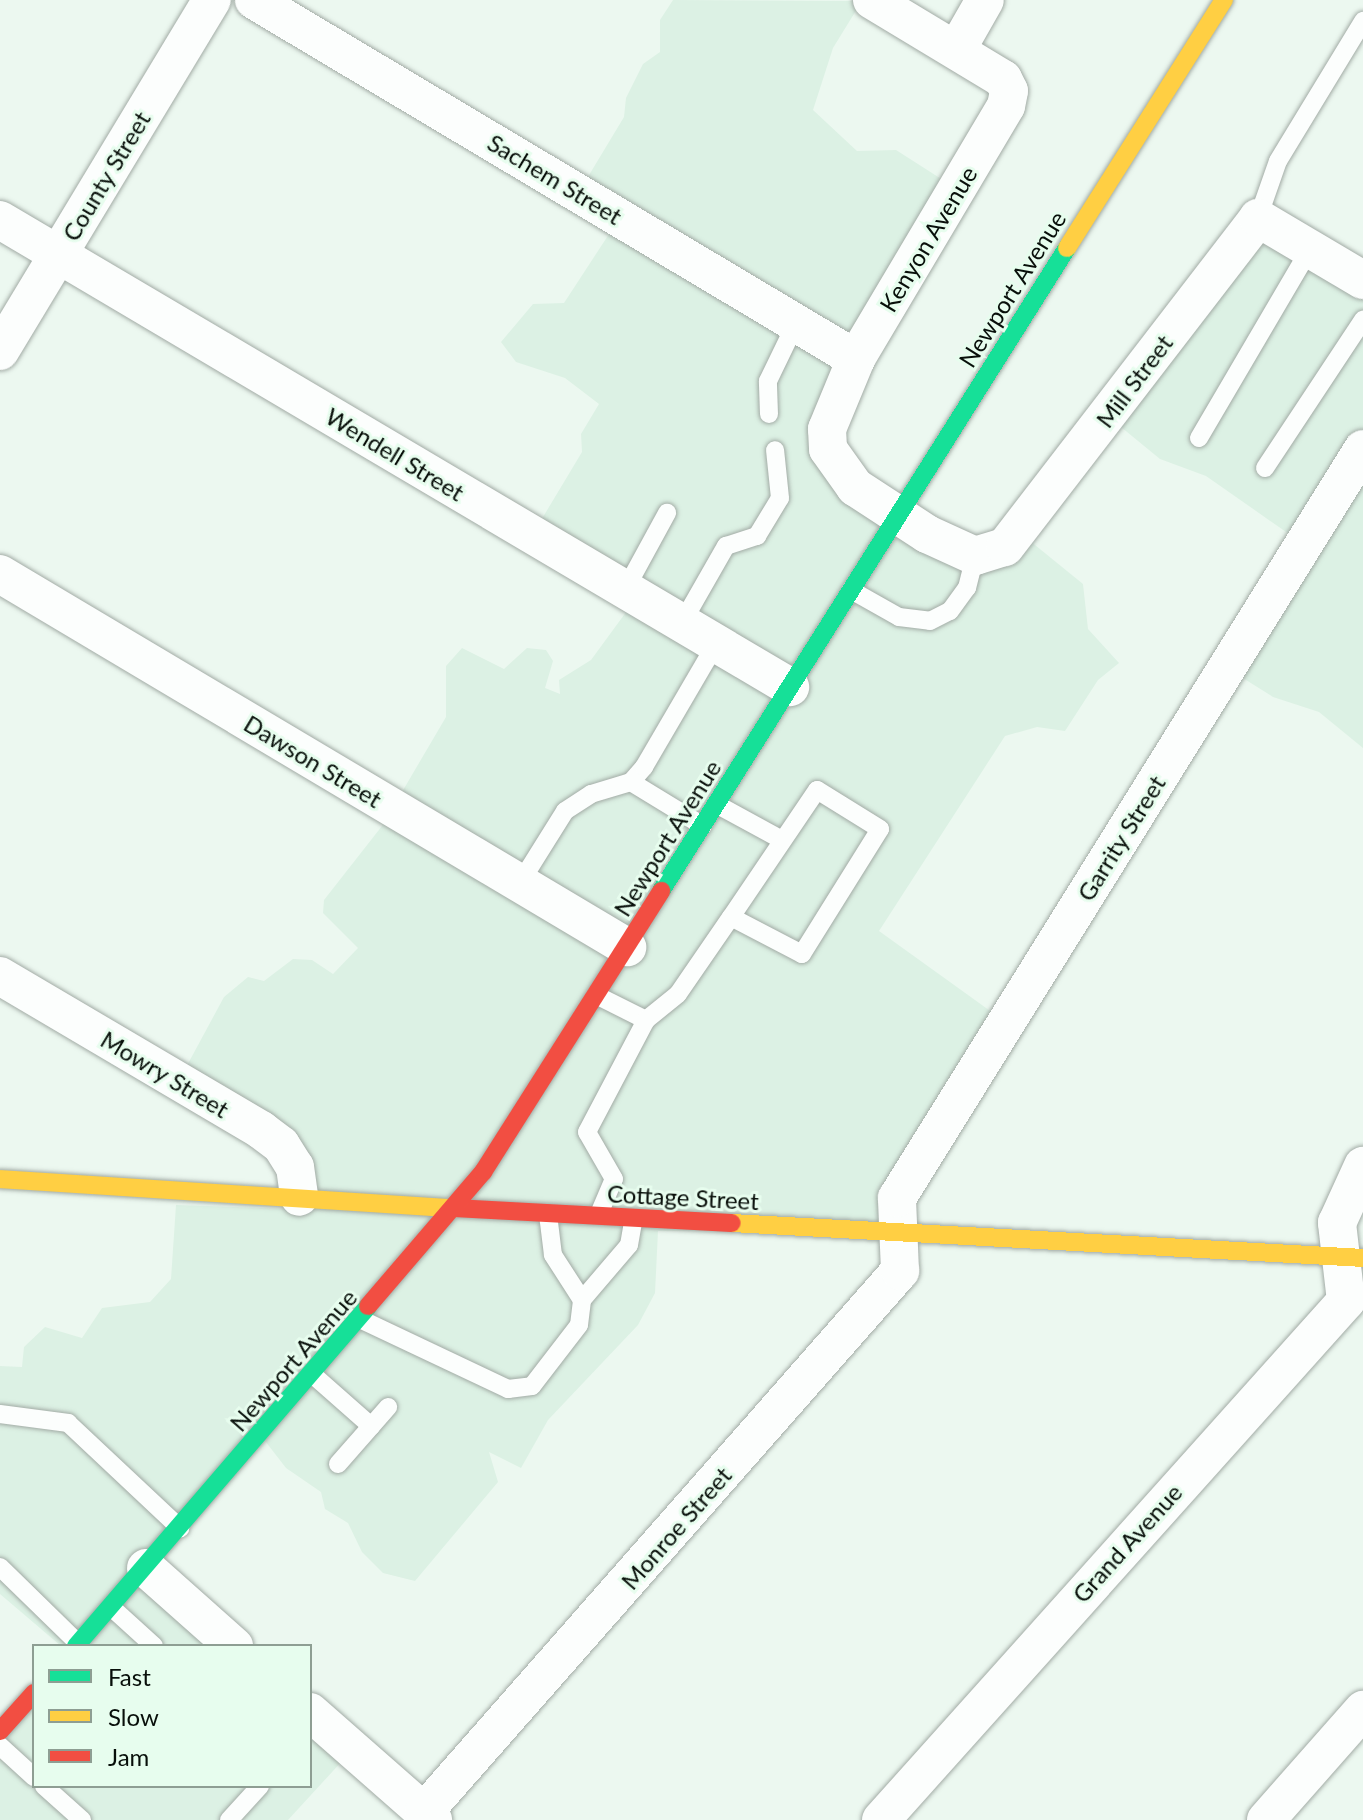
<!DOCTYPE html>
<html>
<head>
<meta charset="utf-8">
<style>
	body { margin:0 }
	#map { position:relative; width:1363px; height:1820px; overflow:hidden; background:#ecf8f0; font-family:Lato,sans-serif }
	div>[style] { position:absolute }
	.built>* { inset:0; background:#dcf1e4 }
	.roads { filter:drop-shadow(0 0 2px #a2aba5) drop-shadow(0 0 2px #a2aba5) }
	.lane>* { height:18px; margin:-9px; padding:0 9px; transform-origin:9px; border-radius:9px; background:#fcfefd }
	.street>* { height:38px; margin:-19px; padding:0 19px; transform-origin:19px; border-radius:19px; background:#fcfefd }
	.fast>* { height:18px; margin:-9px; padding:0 9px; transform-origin:9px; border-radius:9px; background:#16e098 }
	.slow>* { height:18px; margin:-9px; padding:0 9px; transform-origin:9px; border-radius:9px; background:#ffcf43 }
	.jam>* { height:18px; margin:-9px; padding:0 9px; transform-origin:9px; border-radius:9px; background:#f24e42 }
	span { translate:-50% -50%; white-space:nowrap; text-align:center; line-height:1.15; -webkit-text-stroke:6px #e7fdee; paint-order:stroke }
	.street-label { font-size:24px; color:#080f0a }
	.legend { position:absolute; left:32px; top:1644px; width:280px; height:144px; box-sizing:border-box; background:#e7fdee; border:2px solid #8e9e93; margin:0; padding:10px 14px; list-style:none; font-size:24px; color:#080f0a }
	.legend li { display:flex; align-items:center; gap:16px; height:40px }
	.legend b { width:40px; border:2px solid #8e9e93 }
</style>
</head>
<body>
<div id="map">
	<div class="built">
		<i style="clip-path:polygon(673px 0,854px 1px,857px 9px,833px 48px,813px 110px,857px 151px,896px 150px,957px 189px,830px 448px,985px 553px,1019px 532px,1083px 584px,1088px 629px,1119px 663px,1098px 680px,1065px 731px,1037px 727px,1005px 736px,879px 931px,1000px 1018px,883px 1231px,658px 1231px,655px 1293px,638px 1325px,548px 1420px,521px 1468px,489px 1452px,498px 1482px,415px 1581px,383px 1573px,362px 1552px,348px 1523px,325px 1509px,321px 1492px,286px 1468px,262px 1437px,147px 1569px,229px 1646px,61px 1646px,0 1594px,0 1366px,22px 1367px,24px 1347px,45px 1327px,82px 1338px,102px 1308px,150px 1302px,171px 1279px,176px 1205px,292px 1209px,293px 1168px,177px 1084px,224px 997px,248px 977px,264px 981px,293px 959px,312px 960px,333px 974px,358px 948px,323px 913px,324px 900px,382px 826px,446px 717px,446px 666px,462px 648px,504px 669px,527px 648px,546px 650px,553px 661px,545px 688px,560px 694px,559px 680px,591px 660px,632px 604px,531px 537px,582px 452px,581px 434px,599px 404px,565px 378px,516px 362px,501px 342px,533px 304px,564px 303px,611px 231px,574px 200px,624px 117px,626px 98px,643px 64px,660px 52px,660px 20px)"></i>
		<i style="clip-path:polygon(1260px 233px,1363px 294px,1363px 748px,1319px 712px,1273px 697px,1230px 670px,1299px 541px,1206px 476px,1160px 459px,1110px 418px)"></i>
		<i style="clip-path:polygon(34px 1696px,34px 1786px,310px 1786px,310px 1721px,344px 1759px,288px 1820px,0 1820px,0 1733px)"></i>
	</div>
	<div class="roads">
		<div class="lane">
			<i style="left:1258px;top:218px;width:60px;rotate:-70.7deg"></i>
			<i style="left:1278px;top:161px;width:164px;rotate:-58.7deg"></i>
			<i style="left:769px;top:414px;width:33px;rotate:-92deg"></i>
			<i style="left:768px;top:381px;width:64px;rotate:-64.2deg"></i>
			<i style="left:1199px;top:438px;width:219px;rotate:-59.6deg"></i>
			<i style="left:1265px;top:468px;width:178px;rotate:-56.5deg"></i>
			<i style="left:625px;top:590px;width:88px;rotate:-61.4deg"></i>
			<i style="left:851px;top:590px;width:55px;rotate:29.4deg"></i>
			<i style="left:899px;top:617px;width:31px;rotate:7deg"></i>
			<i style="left:930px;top:621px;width:22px;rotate:-27deg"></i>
			<i style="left:950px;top:611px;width:29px;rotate:-54deg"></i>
			<i style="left:967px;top:588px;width:33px;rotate:-76deg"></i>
			<i style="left:682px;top:623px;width:89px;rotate:-60.3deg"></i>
			<i style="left:726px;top:546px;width:33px;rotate:-18deg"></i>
			<i style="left:757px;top:536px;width:44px;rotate:-58.8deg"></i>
			<i style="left:780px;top:498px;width:48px;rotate:-95.9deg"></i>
			<i style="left:631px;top:782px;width:84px;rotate:31.4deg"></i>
			<i style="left:716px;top:804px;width:75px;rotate:28.6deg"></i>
			<i style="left:520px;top:883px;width:85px;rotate:-58deg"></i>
			<i style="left:565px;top:811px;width:31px;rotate:-33deg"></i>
			<i style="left:591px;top:794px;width:42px;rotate:-16.7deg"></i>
			<i style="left:631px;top:782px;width:20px;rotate:-49deg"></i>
			<i style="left:644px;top:767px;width:143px;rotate:-59.7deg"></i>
			<i style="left:596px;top:995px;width:56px;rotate:26.6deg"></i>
			<i style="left:599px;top:1214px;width:38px;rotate:-67deg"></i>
			<i style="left:614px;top:1179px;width:54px;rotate:-119.9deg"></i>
			<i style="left:587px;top:1132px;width:127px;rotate:-62.2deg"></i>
			<i style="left:646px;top:1020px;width:41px;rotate:-39.1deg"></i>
			<i style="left:678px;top:994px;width:93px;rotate:-55.5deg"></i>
			<i style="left:731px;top:917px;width:80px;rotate:27.5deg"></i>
			<i style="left:802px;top:954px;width:147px;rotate:-58deg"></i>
			<i style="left:880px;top:829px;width:74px;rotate:-148.2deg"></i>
			<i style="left:817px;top:790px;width:153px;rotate:124.1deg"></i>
			<i style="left:582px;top:1300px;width:72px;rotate:-49.5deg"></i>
			<i style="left:629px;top:1245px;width:27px;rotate:-80deg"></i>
			<i style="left:360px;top:1319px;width:164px;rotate:25.3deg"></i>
			<i style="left:508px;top:1389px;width:24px;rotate:-7deg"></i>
			<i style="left:532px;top:1386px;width:77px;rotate:-52.4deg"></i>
			<i style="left:579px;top:1325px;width:25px;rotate:-83deg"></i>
			<i style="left:582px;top:1300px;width:54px;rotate:-122.8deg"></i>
			<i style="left:553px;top:1255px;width:41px;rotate:-97deg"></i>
			<i style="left:312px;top:1374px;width:79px;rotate:41.4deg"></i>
			<i style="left:0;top:1414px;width:69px;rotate:7.5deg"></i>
			<i style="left:68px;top:1423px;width:154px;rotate:43.2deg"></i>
			<i style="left:338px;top:1464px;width:76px;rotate:-48.7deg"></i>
			<i style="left:0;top:1567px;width:109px;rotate:44.3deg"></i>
			<i style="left:111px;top:1607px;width:58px;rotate:42.2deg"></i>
			<i style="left:0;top:1746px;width:46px;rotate:42.4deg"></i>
			<i style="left:44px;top:1786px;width:51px;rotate:41.8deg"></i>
			<i style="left:229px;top:1820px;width:46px;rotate:-47.6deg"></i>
		</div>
		<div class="street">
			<i style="left:254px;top:0;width:701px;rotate:30.81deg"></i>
			<i style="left:872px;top:0;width:153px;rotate:31.1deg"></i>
			<i style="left:1003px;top:79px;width:13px;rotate:63deg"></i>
			<i style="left:1009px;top:91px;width:15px;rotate:101deg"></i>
			<i style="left:1006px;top:106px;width:294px;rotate:120.7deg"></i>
			<i style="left:856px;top:359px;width:76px;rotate:112.5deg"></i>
			<i style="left:827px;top:429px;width:20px;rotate:87deg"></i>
			<i style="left:828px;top:449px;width:47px;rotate:54.6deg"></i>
			<i style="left:855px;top:487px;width:86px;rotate:33.1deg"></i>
			<i style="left:927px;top:534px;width:53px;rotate:24.6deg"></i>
			<i style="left:975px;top:556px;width:31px;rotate:-17deg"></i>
			<i style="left:1005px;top:547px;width:415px;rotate:-52.4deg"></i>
			<i style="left:1258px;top:218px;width:122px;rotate:30.6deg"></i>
			<i style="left:957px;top:49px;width:56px;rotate:-60.3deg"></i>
			<i style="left:0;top:220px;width:918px;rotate:30.59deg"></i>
			<i style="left:0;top:351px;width:410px;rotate:-58.9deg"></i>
			<i style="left:0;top:574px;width:730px;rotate:30.75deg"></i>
			<i style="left:0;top:976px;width:303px;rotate:30.5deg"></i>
			<i style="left:261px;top:1130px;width:25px;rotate:37deg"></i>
			<i style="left:281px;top:1145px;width:26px;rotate:58deg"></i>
			<i style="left:295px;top:1167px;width:30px;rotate:82deg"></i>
			<i style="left:146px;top:1568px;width:118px;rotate:41.6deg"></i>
			<i style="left:310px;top:1712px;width:164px;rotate:41.3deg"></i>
			<i style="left:424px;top:1812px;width:721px;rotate:-48.66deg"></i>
			<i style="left:900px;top:1271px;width:73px;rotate:-92.4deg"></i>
			<i style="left:897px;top:1198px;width:882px;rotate:-58.11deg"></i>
			<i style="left:881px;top:1820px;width:697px;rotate:-48.14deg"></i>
			<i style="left:1346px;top:1301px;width:79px;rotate:-96.6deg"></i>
			<i style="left:1337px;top:1223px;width:63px;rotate:-65.5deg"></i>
			<i style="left:1266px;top:1820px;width:147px;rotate:-48.6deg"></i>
		</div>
		<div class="fast">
			<i style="left:661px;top:891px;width:760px;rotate:-57.73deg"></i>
			<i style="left:76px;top:1646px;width:448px;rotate:-49.3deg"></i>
		</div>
		<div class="slow">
			<i style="left:1067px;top:248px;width:294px;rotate:-57.7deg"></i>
			<i style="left:0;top:1179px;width:455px;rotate:3.7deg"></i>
			<i style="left:732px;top:1223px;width:632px;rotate:3.17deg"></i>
		</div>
		<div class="jam">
			<i style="left:454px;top:1208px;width:278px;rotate:3.1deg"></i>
			<i style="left:368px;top:1306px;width:177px;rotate:-49.4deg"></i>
			<i style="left:483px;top:1172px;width:333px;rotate:-57.6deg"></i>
			<i style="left:0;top:1731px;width:51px;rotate:-48.2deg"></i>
		</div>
	</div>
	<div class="street-label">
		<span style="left:106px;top:176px;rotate:-59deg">County Street</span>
		<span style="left:555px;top:179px;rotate:31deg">Sachem Street</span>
		<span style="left:928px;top:239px;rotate:-59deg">Kenyon Avenue</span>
		<span style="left:1012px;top:289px;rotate:-58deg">Newport Avenue</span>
		<span style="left:1134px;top:381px;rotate:-53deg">Mill Street</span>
		<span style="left:395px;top:454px;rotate:31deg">Wendell Street</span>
		<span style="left:313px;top:761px;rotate:31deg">Dawson Street</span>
		<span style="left:667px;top:838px;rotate:-58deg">Newport Avenue</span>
		<span style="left:1121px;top:838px;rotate:-58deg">Garrity Street</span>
		<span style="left:165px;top:1074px;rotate:31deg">Mowry Street</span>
		<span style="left:683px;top:1197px;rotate:3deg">Cottage Street</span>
		<span style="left:293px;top:1360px;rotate:-49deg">Newport Avenue</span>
		<span style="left:676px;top:1528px;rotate:-49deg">Monroe Street</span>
		<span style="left:1127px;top:1543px;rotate:-48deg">Grand Avenue</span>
	</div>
	<ul class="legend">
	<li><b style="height:10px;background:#16e098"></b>Fast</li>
	<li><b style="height:10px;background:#ffcf43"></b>Slow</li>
	<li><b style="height:10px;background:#f24e42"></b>Jam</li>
	</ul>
</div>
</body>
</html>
